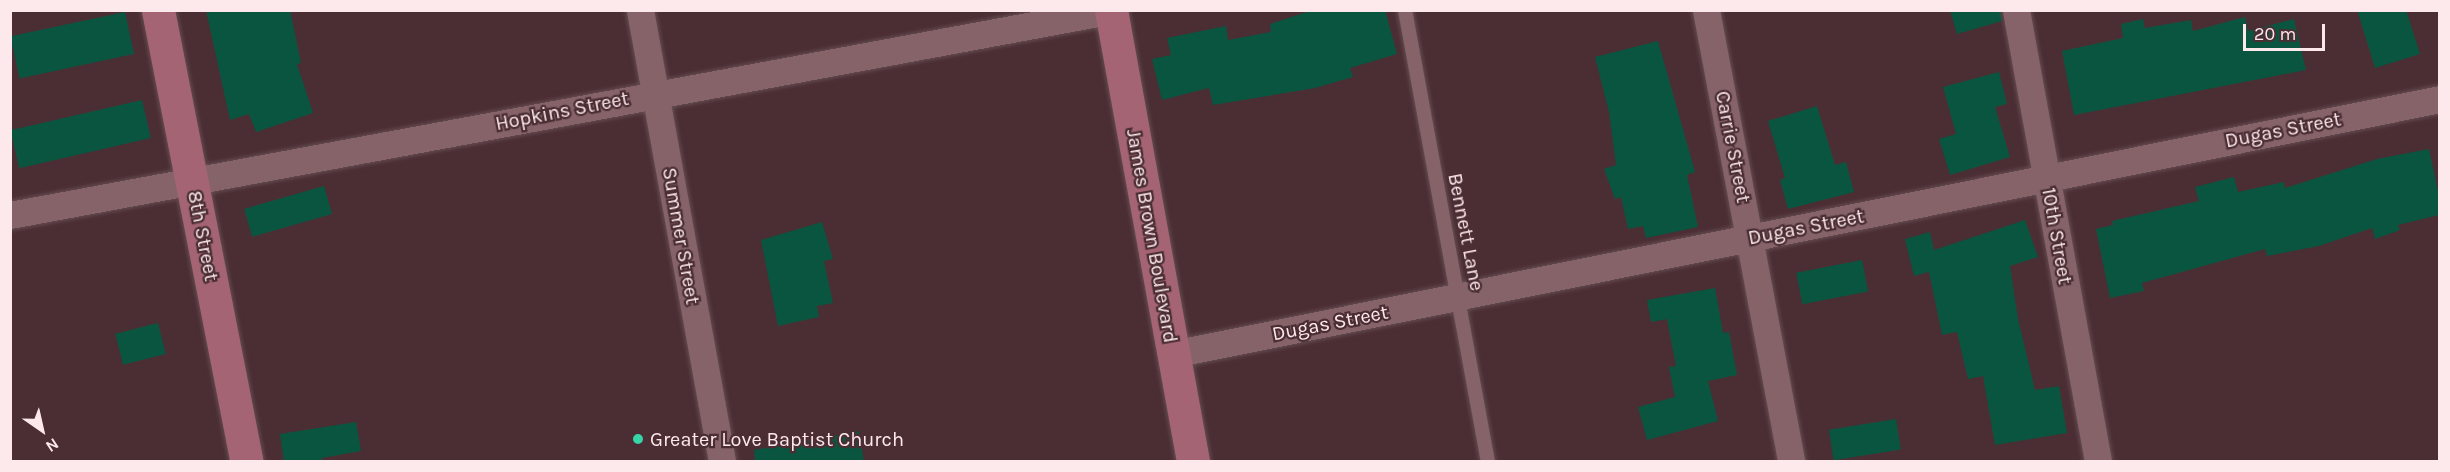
<!DOCTYPE html>
<html>
<head>
<meta charset="utf-8">
<style>
	body { margin:0 }
	#map { position:relative; width:2450px; height:472px; overflow:hidden; background:#4b2e34; font-family:Karla,sans-serif }
	div>[style] { position:absolute }
	.building>* { inset:0; background:#0a5540; transform-origin:0 0 }
	.roads { filter:drop-shadow(0 0 2px #654d51) drop-shadow(0 0 2px #654d51) }
	.lane>* { height:14px; margin:-7px; padding:0 7px; transform-origin:7px; border-radius:7px; background:#856369 }
	.street>* { height:27px; margin:-13.5px; padding:0 13.5px; transform-origin:13.5px; border-radius:13.5px; background:#856369 }
	.secondary>* { height:33px; margin:-16.5px; padding:0 16.5px; transform-origin:16.5px; border-radius:16.5px; background:#a56473 }
	.dots>* { width:16px; height:16px; translate:-50% -50%; box-sizing:border-box; border:3px solid #4b2e34; border-radius:50% }
	span { translate:-50% -50%; white-space:nowrap; text-align:center; line-height:1.15; -webkit-text-stroke:4.5px #4b2e34; paint-order:stroke }
	.street-label { font-size:20px; color:#fde9ec }
	.poi-label { font-size:20px; color:#fde9ec }
	.left { translate:0 -50%; text-align:left }
	.frame { position:absolute; inset:0; border:12px solid #fde9ec; pointer-events:none }
	.north { position:absolute; left:12px; top:400px; width:60px; height:60px; -webkit-text-stroke:4px #4b2e34; paint-order:stroke; rotate:146deg; font-size:16px; font-weight:700; line-height:24px; text-align:center; color:#fde9ec }
	.north::after { content:''; display:block; margin:auto; width:21px; height:27px; background:#fde9ec; clip-path:polygon(50% 0,100% 100%,50% 72%,0 100%) }
	.scale { position:absolute; left:2243px; top:24px; width:82px; height:27px; box-sizing:border-box; border:3px solid #fde9ec; border-top:0; padding-left:8px; font-size:18px; line-height:21px; white-space:nowrap; color:#fde9ec; -webkit-text-stroke:4px #4b2e34; paint-order:stroke }
</style>
</head>
<body>
<div id="map">
	<div class="building">
		<i style="clip-path:polygon(206px 10px,290px 10px,301px 63px,297px 64px,313px 113px,256px 132px,249px 114px,230px 120px)"></i>
		<i style="clip-path:polygon(1313px 10px,1385px 10px,1397px 54px,1350px 68px,1353px 77px,1315px 88px,1213px 105px,1209px 88px,1162px 100px,1152px 59px,1171px 55px,1167px 38px,1226px 26px,1228px 40px,1271px 32px,1270px 24px)"></i>
		<i style="clip-path:polygon(1950px 10px,2001px 10px,2002px 21px,1957px 34px)"></i>
		<i style="clip-path:polygon(2357px 10px,2406px 10px,2420px 54px,2375px 68px)"></i>
		<i style="left:125px;top:12px;width:43px;height:117px;rotate:78deg"></i>
		<i style="clip-path:polygon(2245px 17px,2248px 31px,2294px 19px,2306px 70px,2074px 115px,2062px 51px,2123px 38px,2121px 24px,2143px 19px,2145px 28px,2191px 20px,2193px 31px)"></i>
		<i style="clip-path:polygon(1658px 41px,1695px 172px,1687px 175px,1698px 227px,1646px 238px,1643px 226px,1628px 229px,1621px 197px,1615px 199px,1604px 169px,1616px 165px,1609px 112px,1595px 57px)"></i>
		<i style="clip-path:polygon(1999px 72px,2007px 104px,1995px 107px,2010px 157px,1950px 175px,1939px 139px,1956px 134px,1943px 87px)"></i>
		<i style="left:142px;top:100px;width:39px;height:135px;rotate:77deg"></i>
		<i style="clip-path:polygon(1817px 106px,1835px 165px,1846px 162px,1854px 192px,1788px 209px,1780px 180px,1785px 178px,1768px 121px)"></i>
		<i style="clip-path:polygon(2429px 149px,2439px 196px,2439px 215px,2398px 225px,2400px 230px,2375px 239px,2372px 228px,2319px 246px,2267px 256px,2265px 249px,2142px 283px,2144px 291px,2110px 298px,2096px 229px,2113px 225px,2112px 221px,2199px 201px,2195px 187px,2234px 177px,2238px 192px,2284px 182px,2285px 188px,2377px 159px)"></i>
		<i style="left:324px;top:186px;width:29px;height:83px;rotate:74deg"></i>
		<i style="clip-path:polygon(2025px 220px,2038px 257px,2010px 266px,2018px 319px,2035px 390px,2059px 386px,2067px 433px,1995px 445px,1983px 376px,1968px 379px,1957px 332px,1942px 335px,1929px 272px,1914px 276px,1905px 239px,1930px 232px,1934px 250px)"></i>
		<i style="clip-path:polygon(822px 222px,833px 259px,824px 261px,833px 303px,817px 306px,819px 317px,778px 326px,761px 240px)"></i>
		<i style="left:1862px;top:260px;width:32px;height:67px;rotate:79deg"></i>
		<i style="clip-path:polygon(1715px 288px,1723px 333px,1729px 332px,1737px 375px,1708px 381px,1718px 421px,1647px 440px,1638px 407px,1675px 397px,1669px 367px,1676px 366px,1667px 319px,1651px 322px,1647px 300px)"></i>
		<i style="left:158px;top:323px;width:32px;height:44px;rotate:76deg"></i>
		<i style="left:1896px;top:419px;width:31px;height:68px;rotate:81deg"></i>
		<i style="clip-path:polygon(356px 422px,361px 451px,322px 458px,323px 462px,284px 462px,280px 434px)"></i>
		<i style="clip-path:polygon(859px 431px,864px 462px,755px 462px,754px 450px)"></i>
	</div>
	<div class="roads">
		<div class="lane">
			<i style="left:1405px;top:10px;width:460px;rotate:79.6deg"></i>
		</div>
		<div class="street">
			<i style="left:640px;top:10px;width:459px;rotate:79.7deg"></i>
			<i style="left:1706px;top:10px;width:460px;rotate:79.3deg"></i>
			<i style="left:2016px;top:10px;width:459px;rotate:79.7deg"></i>
			<i style="left:10px;top:215px;width:1123px;rotate:-10.52deg"></i>
			<i style="left:1173px;top:354px;width:1292px;rotate:-11.38deg"></i>
		</div>
		<div class="secondary">
			<i style="left:158px;top:10px;width:461px;rotate:78.9deg"></i>
			<i style="left:1111px;top:10px;width:459px;rotate:79.7deg"></i>
		</div>
	</div>
	<div class="dots">
		<i style="left:638px;top:439px;background:#36d4a7"></i>
	</div>
	<div class="street-label">
		<span style="left:562px;top:111px;rotate:-11deg">Hopkins Street</span>
		<span style="left:2283px;top:130px;rotate:-11deg">Dugas Street</span>
		<span style="left:1733px;top:147px;rotate:79deg">Carrie Street</span>
		<span style="left:1806px;top:227px;rotate:-11deg">Dugas Street</span>
		<span style="left:1466px;top:232px;rotate:79deg">Bennett Lane</span>
		<span style="left:203px;top:236px;rotate:79deg">8th Street</span>
		<span style="left:681px;top:236px;rotate:80deg">Summer Street</span>
		<span style="left:1152px;top:236px;rotate:80deg">James Brown Boulevard</span>
		<span style="left:2057px;top:236px;rotate:80deg">10th Street</span>
		<span style="left:1330px;top:323px;rotate:-11deg">Dugas Street</span>
	</div>
	<div class="poi-label">
		<span class="left" style="left:650px;top:439px">Greater Love Baptist Church</span>
	</div>
	<div class="frame"></div>
	<div class="north">N</div>
	<div class="scale">20 m</div>
</div>
</body>
</html>
